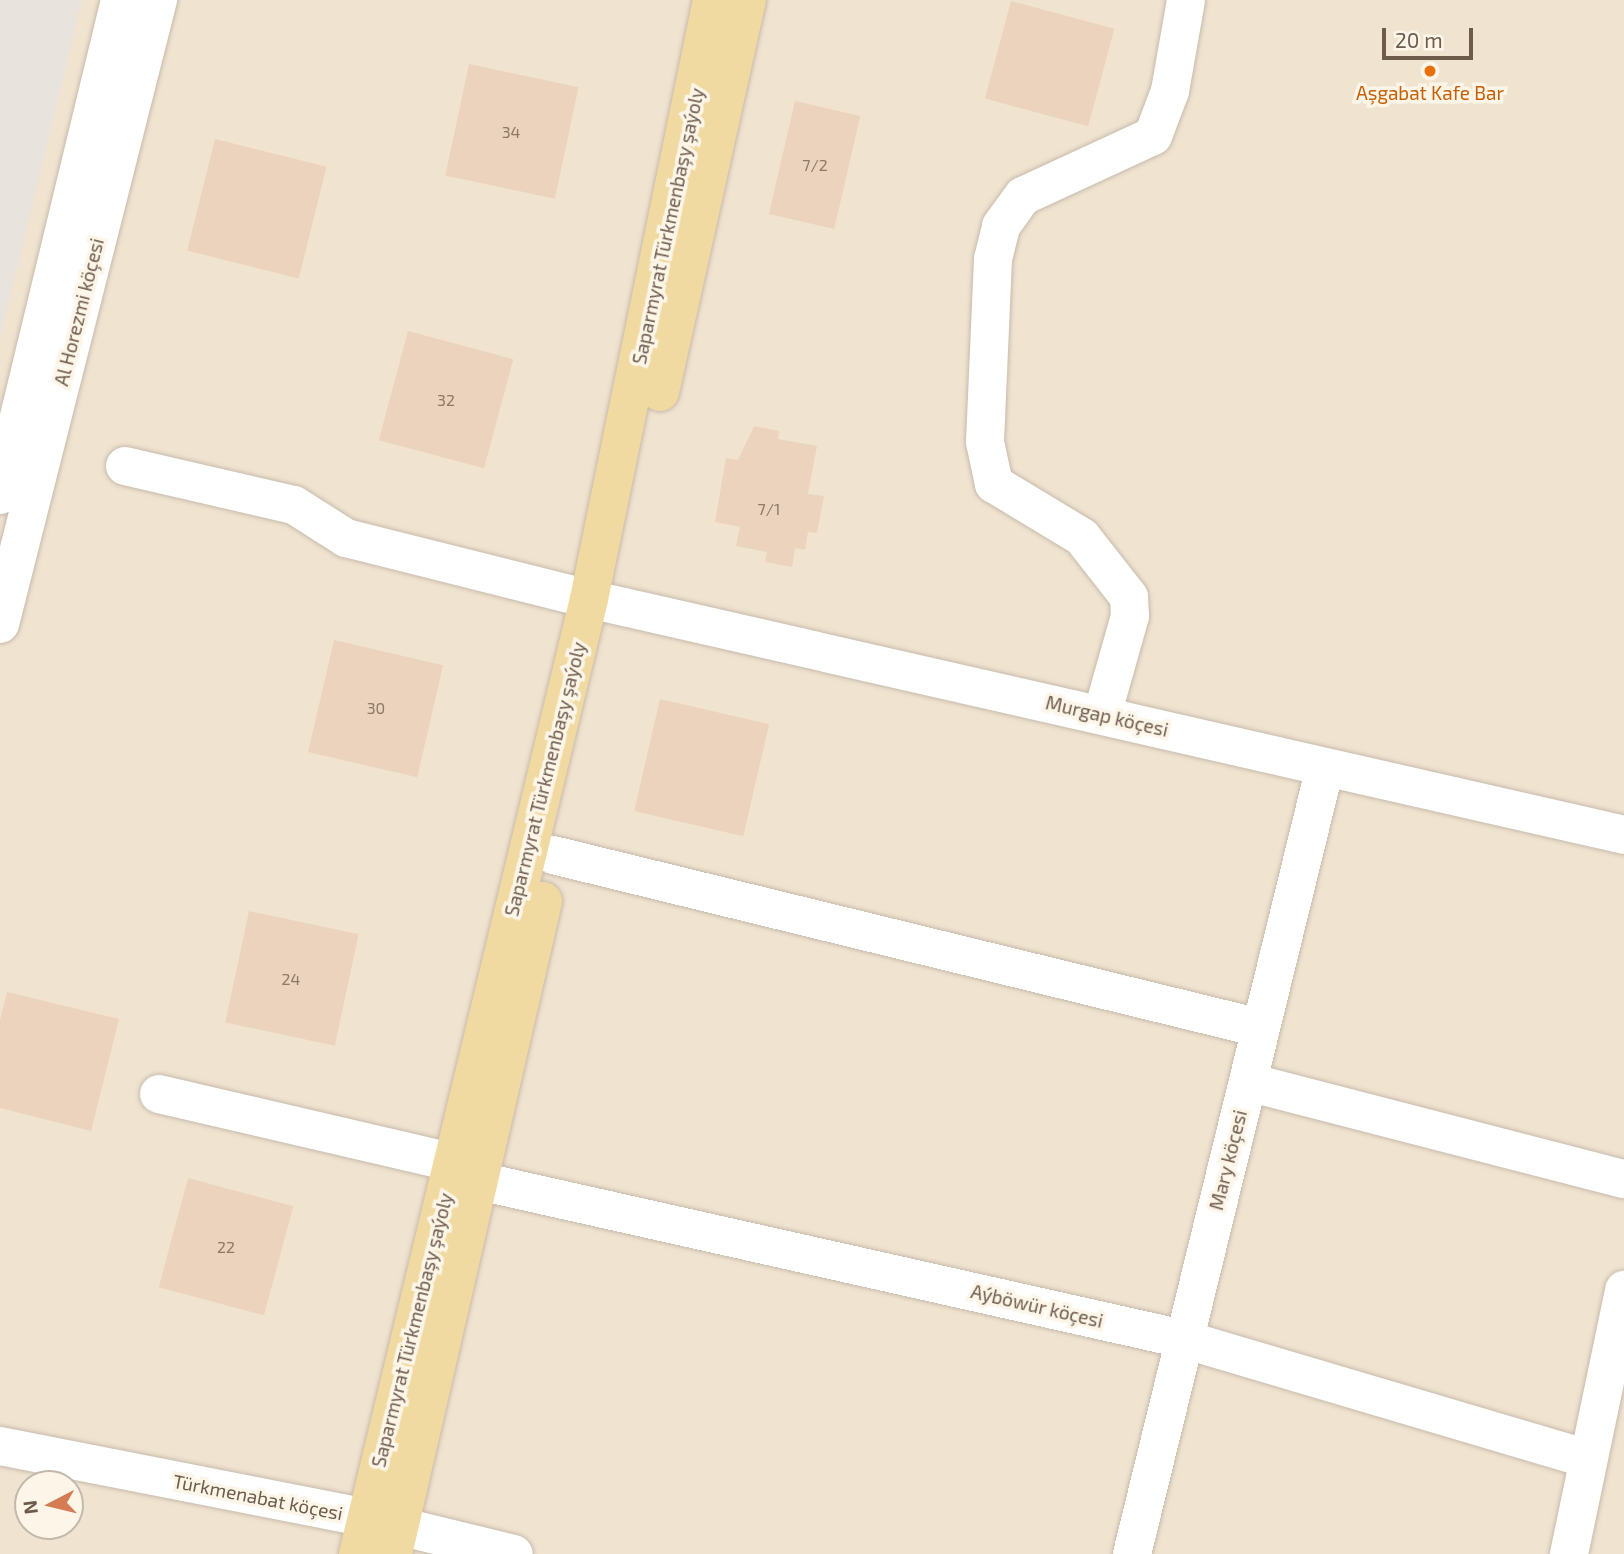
<!DOCTYPE html>
<html>
<head>
<meta charset="utf-8">
<style>
	body { margin:0 }
	#map { position:relative; width:1624px; height:1554px; overflow:hidden; background:#f9f2e2; font-family:"Exo 2",sans-serif }
	div>[style] { position:absolute }
	.residential>* { inset:0; background:#f0e4d1 }
	.industrial>* { inset:0; background:#e8e3dd }
	.building>* { inset:0; background:#ebd3bd; transform-origin:0 0 }
	.roads { filter:drop-shadow(0 0 2px #c8baab) drop-shadow(0 0 2px #c8baab) }
	.minor>* { height:38px; margin:-19px; padding:0 19px; transform-origin:19px; border-radius:19px; background:#fff }
	.major>* { height:38px; margin:-19px; padding:0 19px; transform-origin:19px; border-radius:19px; background:#f1daa1 }
	.dots>* { width:19px; height:19px; translate:-50% -50%; box-sizing:border-box; border:4px solid #fdf6e8; border-radius:50% }
	span { translate:-50% -50%; white-space:nowrap; text-align:center; line-height:1.15; -webkit-text-stroke:7px #fdf6e8; paint-order:stroke }
	.number-label { font-size:16px; color:#8c7968 }
	.number-label span { -webkit-text-stroke-width:0 }
	.food-label { font-size:19px; color:#c56008 }
	.street-label { font-size:19px; color:#6d5b4c }
	.north { position:absolute; left:14px; top:1470px; width:70px; height:70px; box-sizing:border-box; background:#fdf6e8; border:2px solid #c3b8aa; border-radius:50%; rotate:263deg; font-size:19px; font-weight:700; line-height:28px; text-align:center; color:#6d5b4c }
	.north::after { content:''; display:block; margin:auto; width:24px; height:32px; background:#d67c54; clip-path:polygon(50% 0,100% 100%,50% 72%,0 100%) }
	.scale { position:absolute; left:1382px; top:28px; width:91px; height:32px; box-sizing:border-box; border:4px solid #6d5b4c; border-top:0; padding-left:9px; font-size:21px; line-height:24px; white-space:nowrap; color:#6d5b4c; -webkit-text-stroke:5px #fdf6e8; paint-order:stroke }
</style>
</head>
<body>
<div id="map">
	<div class="residential">
		<i style="clip-path:polygon(evenodd,0 0,1624px 0,1624px 1554px,0 1554px,0 0,28px 1484px,70px 1484px,70px 1526px,28px 1526px,28px 1484px)"></i>
	</div>
	<div class="industrial">
		<i style="clip-path:polygon(0 0,82px 0,0 338px)"></i>
	</div>
	<div class="building">
		<i style="left:1011px;top:1px;width:107px;height:101px;rotate:15deg"></i>
		<i style="left:469px;top:64px;width:112px;height:114px;rotate:12deg"></i>
		<i style="left:795px;top:101px;width:67px;height:116px;rotate:13deg"></i>
		<i style="left:215px;top:139px;width:115px;height:115px;rotate:14deg"></i>
		<i style="left:408px;top:331px;width:109px;height:113px;rotate:15deg"></i>
		<i style="clip-path:polygon(754px 426px,779px 431px,778px 439px,817px 446px,808px 494px,824px 496px,817px 533px,808px 532px,805px 550px,795px 548px,792px 567px,765px 562px,767px 552px,736px 546px,740px 527px,715px 522px,726px 458px,738px 460px)"></i>
		<i style="left:334px;top:640px;width:112px;height:115px;rotate:13deg"></i>
		<i style="left:660px;top:699px;width:112px;height:115px;rotate:13deg"></i>
		<i style="left:249px;top:911px;width:112px;height:114px;rotate:12deg"></i>
		<i style="clip-path:polygon(7px 992px,119px 1019px,91px 1131px,0 1108px,0 1020px)"></i>
		<i style="left:188px;top:1178px;width:109px;height:113px;rotate:15deg"></i>
	</div>
	<div class="roads">
		<div class="minor">
			<i style="left:125px;top:466px;width:173px;rotate:13deg"></i>
			<i style="left:294px;top:505px;width:62px;rotate:32.4deg"></i>
			<i style="left:346px;top:538px;width:251px;rotate:14.1deg"></i>
			<i style="left:589px;top:599px;width:1062px;rotate:12.84deg"></i>
			<i style="left:0;top:495px;width:509px;rotate:-76.37deg"></i>
			<i style="left:0;top:624px;width:644px;rotate:-75.79deg"></i>
			<i style="left:1102px;top:715px;width:103px;rotate:-74.2deg"></i>
			<i style="left:1130px;top:616px;width:19px;rotate:-93deg"></i>
			<i style="left:1129px;top:597px;width:76px;rotate:-128.1deg"></i>
			<i style="left:1082px;top:537px;width:103px;rotate:-148.9deg"></i>
			<i style="left:994px;top:484px;width:43px;rotate:-102.1deg"></i>
			<i style="left:985px;top:442px;width:183px;rotate:-87.5deg"></i>
			<i style="left:993px;top:259px;width:34px;rotate:-76deg"></i>
			<i style="left:1001px;top:226px;width:37px;rotate:-54deg"></i>
			<i style="left:1023px;top:196px;width:143px;rotate:-24.8deg"></i>
			<i style="left:1153px;top:136px;width:48px;rotate:-69.3deg"></i>
			<i style="left:1170px;top:91px;width:92px;rotate:-80deg"></i>
			<i style="left:553px;top:855px;width:728px;rotate:13.75deg"></i>
			<i style="left:1248px;top:1082px;width:388px;rotate:14.5deg"></i>
			<i style="left:159px;top:1094px;width:301px;rotate:13.1deg"></i>
			<i style="left:479px;top:1181px;width:722px;rotate:12.65deg"></i>
			<i style="left:1183px;top:1339px;width:422px;rotate:16.5deg"></i>
			<i style="left:0;top:1446px;width:373px;rotate:11.1deg"></i>
			<i style="left:366px;top:1518px;width:152px;rotate:13.7deg"></i>
			<i style="left:1132px;top:1554px;width:810px;rotate:-76.22deg"></i>
			<i style="left:1569px;top:1554px;width:270px;rotate:-78.2deg"></i>
		</div>
		<div class="major">
			<i style="left:660px;top:392px;width:402px;rotate:-77.5deg"></i>
			<i style="left:358px;top:1554px;width:983px;rotate:-76.4deg"></i>
			<i style="left:589px;top:599px;width:611px;rotate:-78.4deg"></i>
			<i style="left:393px;top:1554px;width:670px;rotate:-77.06deg"></i>
		</div>
	</div>
	<div class="dots">
		<i style="left:1430px;top:71px;background:#e8710a"></i>
	</div>
	<div class="number-label">
		<span style="left:511px;top:132px">34</span>
		<span style="left:815px;top:165px">7/2</span>
		<span style="left:446px;top:400px">32</span>
		<span style="left:769px;top:509px">7/1</span>
		<span style="left:376px;top:708px">30</span>
		<span style="left:291px;top:979px">24</span>
		<span style="left:226px;top:1247px">22</span>
	</div>
	<div class="food-label">
		<span style="left:1430px;top:93px">Aşgabat Kafe Bar</span>
	</div>
	<div class="street-label">
		<span style="left:668px;top:226px;rotate:-78deg">Saparmyrat Türkmenbaşy şaýoly</span>
		<span style="left:79px;top:312px;rotate:-76deg">Al Horezmi köçesi</span>
		<span style="left:1107px;top:716px;rotate:13deg">Murgap köçesi</span>
		<span style="left:545px;top:779px;rotate:-76deg">Saparmyrat Türkmenbaşy şaýoly</span>
		<span style="left:1228px;top:1160px;rotate:-76deg">Mary köçesi</span>
		<span style="left:1037px;top:1306px;rotate:13deg">Aýböwür köçesi</span>
		<span style="left:412px;top:1330px;rotate:-76deg">Saparmyrat Türkmenbaşy şaýoly</span>
		<span style="left:258px;top:1497px;rotate:11deg">Türkmenabat köçesi</span>
	</div>
	<div class="north">N</div>
	<div class="scale">20 m</div>
</div>
</body>
</html>
